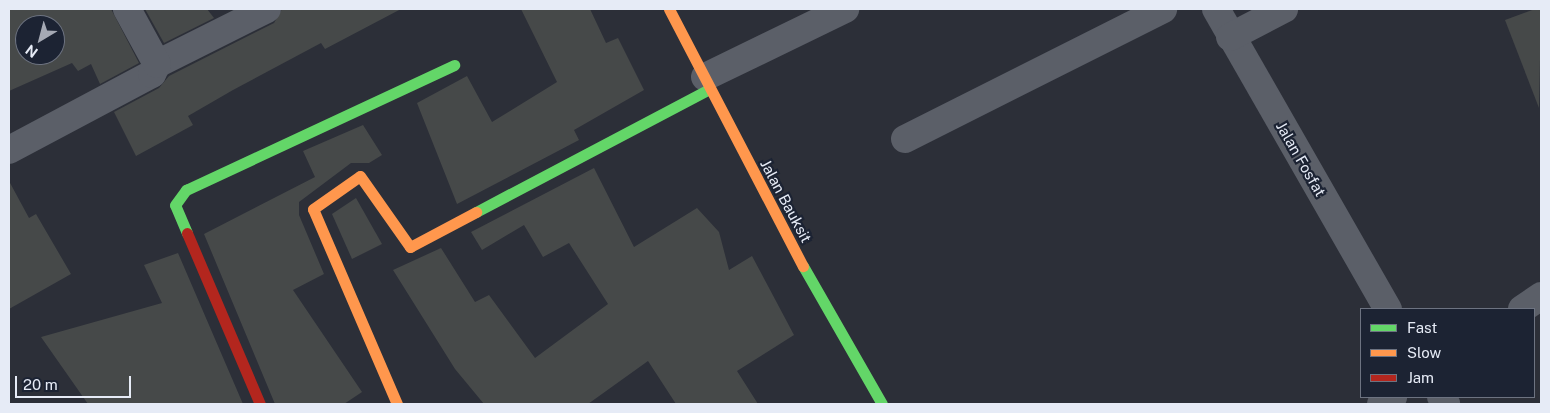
<!DOCTYPE html>
<html>
<head>
<meta charset="utf-8">
<style>
	body { margin:0 }
	#map { position:relative; width:1550px; height:413px; overflow:hidden; background:#2c2f38; font-family:"Public Sans",sans-serif }
	div>[style] { position:absolute }
	.building>* { inset:0; background:#464949 }
	.street>* { height:28px; margin:-14px; padding:0 14px; transform-origin:14px; border-radius:14px; background:#5b5f68 }
	.fast>* { height:11px; margin:-5.5px; padding:0 5.5px; transform-origin:5.5px; border-radius:5.5px; background:#63d668 }
	.slow>* { height:11px; margin:-5.5px; padding:0 5.5px; transform-origin:5.5px; border-radius:5.5px; background:#ff974d }
	.jam>* { height:11px; margin:-5.5px; padding:0 5.5px; transform-origin:5.5px; border-radius:5.5px; background:#b3261e }
	span { translate:-50% -50%; white-space:nowrap; text-align:center; line-height:1.15; -webkit-text-stroke:4.5px #1c2333; paint-order:stroke }
	.street-label { font-size:15px; color:#e6ebf6 }
	.frame { position:absolute; inset:0; border:10px solid #e6ebf6; pointer-events:none }
	.legend { position:absolute; left:1360px; top:308px; width:175px; height:90px; box-sizing:border-box; background:#1c2333; border:1px solid #6d7381; margin:0; padding:6px 9px; list-style:none; font-size:15px; color:#e6ebf6 }
	.legend li { display:flex; align-items:center; gap:10px; height:25px }
	.legend b { width:25px; border:1px solid #6d7381 }
	.north { position:absolute; left:15px; top:15px; width:50px; height:50px; box-sizing:border-box; background:#1c2333; border:1px solid #6d7381; border-radius:50%; rotate:217deg; font-size:14px; font-weight:700; line-height:20px; text-align:center; color:#e6ebf6 }
	.north::after { content:''; display:block; margin:auto; width:18px; height:22px; background:#a5a9b4; clip-path:polygon(50% 0,100% 100%,50% 72%,0 100%) }
	.scale { position:absolute; left:15px; top:376px; width:116px; height:22px; box-sizing:border-box; border:2px solid #e6ebf6; border-top:0; padding-left:6px; font-size:15px; line-height:18px; white-space:nowrap; color:#e6ebf6; -webkit-text-stroke:4px #1c2333; paint-order:stroke }
</style>
</head>
<body>
<div id="map">
	<div class="building">
		<i style="clip-path:polygon(evenodd,9px 9px,111px 9px,139px 63px,100px 84px,91px 64px,78px 71px,72px 63px,9px 91px,9px 9px,25px 25px,55px 25px,55px 55px,25px 55px,25px 25px)"></i>
		<i style="clip-path:polygon(145px 9px,207px 9px,214px 18px,164px 43px)"></i>
		<i style="clip-path:polygon(282px 9px,401px 9px,325px 49px,321px 43px,233px 90px,188px 116px,193px 125px,136px 156px,114px 112px,159px 88px,169px 76px,274px 23px)"></i>
		<i style="clip-path:polygon(521px 9px,590px 9px,606px 43px,618px 38px,644px 90px,574px 130px,579px 140px,457px 204px,417px 103px,467px 76px,492px 122px,557px 82px)"></i>
		<i style="clip-path:polygon(1535px 9px,1541px 9px,1539px 108px,1505px 20px)"></i>
		<i style="clip-path:polygon(363px 125px,382px 155px,369px 163px,351px 163px,299px 202px,299px 215px,324px 274px,293px 290px,362px 392px,344px 404px,275px 404px,204px 234px,315px 177px,303px 151px)"></i>
		<i style="clip-path:polygon(594px 168px,634px 247px,697px 208px,719px 232px,729px 270px,752px 256px,794px 335px,737px 371px,758px 404px,676px 404px,648px 361px,588px 404px,484px 404px,455px 369px,393px 270px,441px 248px,475px 302px,489px 295px,535px 358px,608px 304px,569px 243px,543px 257px,524px 225px,482px 250px,471px 232px)"></i>
		<i style="clip-path:polygon(9px 181px,29px 218px,36px 214px,71px 274px,9px 309px)"></i>
		<i style="clip-path:polygon(356px 198px,382px 244px,352px 259px,332px 214px)"></i>
		<i style="clip-path:polygon(178px 253px,243px 404px,88px 404px,41px 337px,162px 303px,144px 265px)"></i>
	</div>
	<div class="street">
		<i style="left:1216px;top:9px;width:346px;rotate:60.2deg"></i>
		<i style="left:1230px;top:37px;width:61px;rotate:-27.4deg"></i>
		<i style="left:157px;top:64px;width:123px;rotate:-26.6deg"></i>
		<i style="left:705px;top:77px;width:156px;rotate:-25.9deg"></i>
		<i style="left:905px;top:139px;width:289px;rotate:-26.7deg"></i>
		<i style="left:9px;top:150px;width:162px;rotate:-28deg"></i>
		<i style="left:152px;top:74px;width:11px;rotate:-63deg"></i>
		<i style="left:157px;top:64px;width:63px;rotate:-118.6deg"></i>
		<i style="left:1522px;top:309px;width:23px;rotate:-34deg"></i>
		<i style="left:1441px;top:397px;width:9px;rotate:54deg"></i>
		<i style="left:1381px;top:404px;width:14px;rotate:-30deg"></i>
	</div>
	<div class="fast">
		<i style="left:476px;top:212px;width:263px;rotate:-27.8deg"></i>
		<i style="left:187px;top:233px;width:30px;rotate:-113deg"></i>
		<i style="left:175px;top:205px;width:19px;rotate:-54deg"></i>
		<i style="left:186px;top:190px;width:296px;rotate:-25deg"></i>
		<i style="left:803px;top:266px;width:159px;rotate:60.2deg"></i>
	</div>
	<div class="slow">
		<i style="left:669px;top:9px;width:290px;rotate:62.5deg"></i>
		<i style="left:397px;top:404px;width:212px;rotate:-113.3deg"></i>
		<i style="left:313px;top:209px;width:57px;rotate:-35.1deg"></i>
		<i style="left:360px;top:176px;width:87px;rotate:54.8deg"></i>
		<i style="left:410px;top:247px;width:75px;rotate:-27.9deg"></i>
	</div>
	<div class="jam">
		<i style="left:187px;top:233px;width:186px;rotate:66.9deg"></i>
	</div>
	<div class="street-label">
		<span style="left:1301px;top:159px;rotate:60deg">Jalan Fosfat</span>
		<span style="left:786px;top:201px;rotate:62deg">Jalan Bauksit</span>
	</div>
	<div class="frame"></div>
	<ul class="legend">
	<li><b style="height:6px;background:#63d668"></b>Fast</li>
	<li><b style="height:6px;background:#ff974d"></b>Slow</li>
	<li><b style="height:6px;background:#b3261e"></b>Jam</li>
	</ul>
	<div class="north">N</div>
	<div class="scale">20 m</div>
</div>
</body>
</html>
